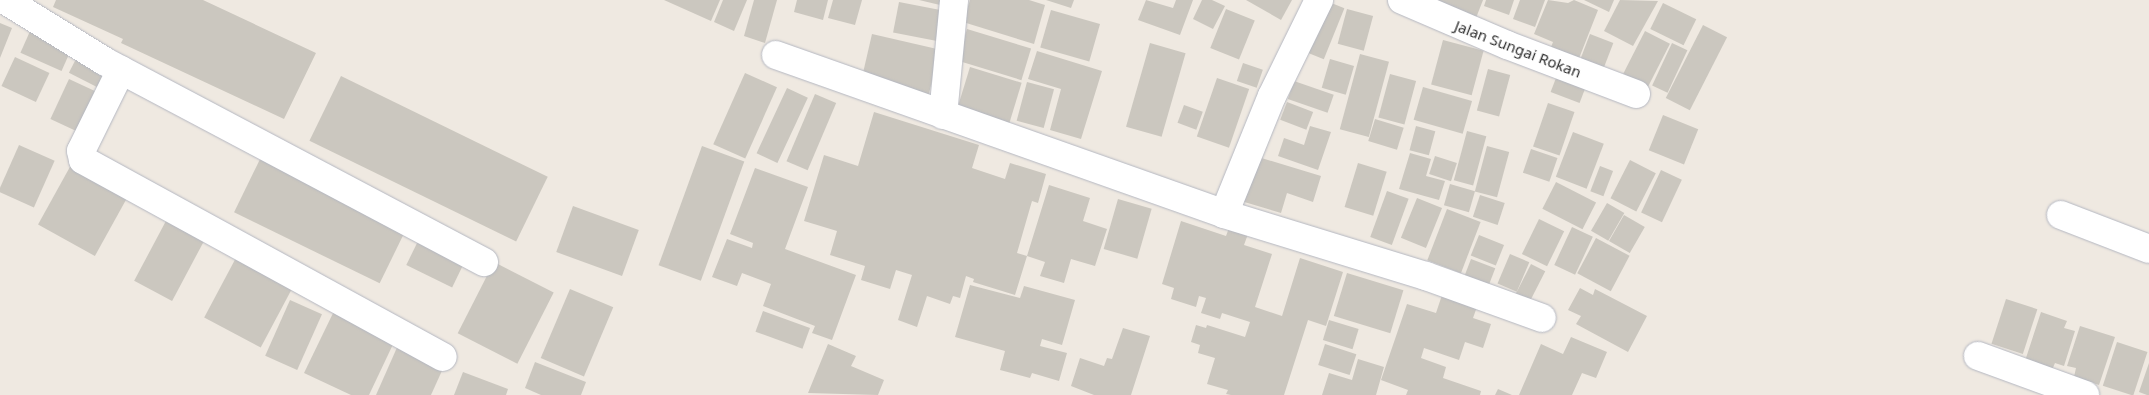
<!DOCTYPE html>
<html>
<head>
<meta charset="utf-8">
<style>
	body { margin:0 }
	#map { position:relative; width:2149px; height:395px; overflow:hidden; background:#efe9e1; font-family:"Noto Sans",sans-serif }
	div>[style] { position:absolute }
	.building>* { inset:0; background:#cbc7bf; transform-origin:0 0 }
	.roads { filter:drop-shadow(0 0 1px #b4b7c1) drop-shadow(0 0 1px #b4b7c1) }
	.minor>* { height:28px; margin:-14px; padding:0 14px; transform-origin:14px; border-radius:14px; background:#fff }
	span { translate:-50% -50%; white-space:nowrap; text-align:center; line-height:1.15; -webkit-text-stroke:5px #fff; paint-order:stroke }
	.street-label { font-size:15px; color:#2e2e2e }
</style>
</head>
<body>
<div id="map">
	<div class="building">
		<i style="clip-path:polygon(56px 0,203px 0,316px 53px,284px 119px,121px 43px,123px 39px,53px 7px)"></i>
		<i style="clip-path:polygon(664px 0,720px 0,711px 21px)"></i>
		<i style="clip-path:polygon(723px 0,747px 0,734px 31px,714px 22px)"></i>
		<i style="clip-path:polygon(754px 0,777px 0,765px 43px,744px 36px)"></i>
		<i style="clip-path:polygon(797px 0,828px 0,823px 20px,794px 12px)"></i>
		<i style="clip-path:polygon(833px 0,862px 0,855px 25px,828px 18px)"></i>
		<i style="clip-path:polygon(919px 0,941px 0,940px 5px)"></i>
		<i style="clip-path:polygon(970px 0,1029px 0,1045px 5px,1034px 44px,963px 22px)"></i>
		<i style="clip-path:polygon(1046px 0,1074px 0,1071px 8px)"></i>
		<i style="clip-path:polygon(1146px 0,1173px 8px,1176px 0,1193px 0,1180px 35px,1138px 20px)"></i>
		<i style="clip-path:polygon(1202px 0,1212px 0,1225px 6px,1213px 29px,1193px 19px)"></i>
		<i style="clip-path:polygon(1246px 0,1292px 0,1281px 20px)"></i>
		<i style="left:1324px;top:0;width:22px;height:55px;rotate:22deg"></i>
		<i style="clip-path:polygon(1433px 0,1483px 0,1476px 18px)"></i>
		<i style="clip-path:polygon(1486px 0,1514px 0,1509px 15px,1484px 6px)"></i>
		<i style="clip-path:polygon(1520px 0,1545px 0,1535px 27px,1513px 19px)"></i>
		<i style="clip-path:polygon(1548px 0,1568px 3px,1574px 0,1598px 10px,1576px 66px,1548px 55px,1553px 42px,1534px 34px)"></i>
		<i style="clip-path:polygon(1584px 0,1614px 0,1609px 12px)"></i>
		<i style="clip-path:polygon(1620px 0,1658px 1px,1633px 46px,1604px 31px)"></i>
		<i style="left:899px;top:2px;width:46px;height:31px;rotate:11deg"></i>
		<i style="left:1663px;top:3px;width:37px;height:29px;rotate:26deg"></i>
		<i style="left:1226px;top:9px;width:31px;height:42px;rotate:22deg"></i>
		<i style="left:1347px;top:9px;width:27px;height:36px;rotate:15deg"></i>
		<i style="left:1051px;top:10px;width:51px;height:39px;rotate:16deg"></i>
		<i style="clip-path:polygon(0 23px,12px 28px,0 58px)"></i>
		<i style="left:1703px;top:25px;width:27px;height:82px;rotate:27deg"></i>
		<i style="left:31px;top:29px;width:45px;height:26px;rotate:24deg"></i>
		<i style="left:967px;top:29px;width:67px;height:33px;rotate:17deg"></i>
		<i style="left:1645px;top:31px;width:28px;height:48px;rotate:27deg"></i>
		<i style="left:872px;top:34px;width:69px;height:47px;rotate:13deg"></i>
		<i style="left:1590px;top:34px;width:25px;height:28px;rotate:21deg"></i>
		<i style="left:1443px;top:40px;width:42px;height:46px;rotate:15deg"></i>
		<i style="left:1150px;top:43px;width:37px;height:87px;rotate:16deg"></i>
		<i style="left:1672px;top:43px;width:17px;height:47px;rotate:25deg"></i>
		<i style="clip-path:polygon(1037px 51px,1102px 71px,1081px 139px,1050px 130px,1061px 89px,1028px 79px)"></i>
		<i style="left:1360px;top:54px;width:30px;height:78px;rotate:15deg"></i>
		<i style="left:78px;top:55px;width:38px;height:20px;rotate:27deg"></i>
		<i style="left:15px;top:57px;width:38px;height:32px;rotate:25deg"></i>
		<i style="left:1330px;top:59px;width:25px;height:30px;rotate:16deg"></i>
		<i style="left:1243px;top:63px;width:21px;height:19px;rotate:19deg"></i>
		<i style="left:970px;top:67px;width:54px;height:49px;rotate:17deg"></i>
		<i style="left:1488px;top:69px;width:23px;height:43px;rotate:15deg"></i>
		<i style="left:745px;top:73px;width:35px;height:78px;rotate:24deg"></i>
		<i style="left:1390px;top:74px;width:27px;height:45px;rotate:15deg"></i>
		<i style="left:341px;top:76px;width:230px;height:72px;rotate:26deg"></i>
		<i style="left:1217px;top:78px;width:34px;height:62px;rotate:19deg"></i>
		<i style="left:1556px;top:78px;width:31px;height:15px;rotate:21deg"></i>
		<i style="left:69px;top:79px;width:35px;height:44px;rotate:25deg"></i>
		<i style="left:1294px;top:81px;width:42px;height:19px;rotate:19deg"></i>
		<i style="left:1027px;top:82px;width:28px;height:40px;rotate:15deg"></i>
		<i style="left:1423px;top:87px;width:51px;height:34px;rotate:16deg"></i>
		<i style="left:787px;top:88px;width:23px;height:72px;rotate:25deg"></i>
		<i style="left:815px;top:94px;width:23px;height:73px;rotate:23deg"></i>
		<i style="left:1287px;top:102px;width:28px;height:19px;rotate:21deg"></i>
		<i style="left:1548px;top:103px;width:28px;height:46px;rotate:19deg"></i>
		<i style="left:1184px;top:105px;width:20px;height:19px;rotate:20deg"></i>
		<i style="clip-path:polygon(874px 112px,979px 145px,972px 168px,1005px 179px,1010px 163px,1046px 174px,1038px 203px,1032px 201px,1017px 253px,1027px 256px,1049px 185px,1090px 198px,1083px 221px,1107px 229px,1095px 266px,1071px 259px,1064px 283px,1040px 276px,1045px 262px,1027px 256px,1015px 295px,973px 282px,974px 279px,966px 276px,960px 298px,953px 296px,950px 304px,927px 296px,917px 327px,898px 320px,912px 275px,896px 270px,890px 289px,861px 280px,865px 266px,830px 255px,837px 231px,804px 221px,824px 155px,858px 166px)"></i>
		<i style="left:1663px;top:115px;width:38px;height:38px;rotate:22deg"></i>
		<i style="left:1375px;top:119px;width:30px;height:23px;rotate:17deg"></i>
		<i style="clip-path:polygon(1310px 126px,1331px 132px,1318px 170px,1278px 156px,1284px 138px,1304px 145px)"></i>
		<i style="left:1416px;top:126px;width:20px;height:25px;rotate:15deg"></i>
		<i style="left:1467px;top:131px;width:20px;height:51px;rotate:15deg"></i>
		<i style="left:1573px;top:132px;width:33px;height:48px;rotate:21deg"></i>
		<i style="left:19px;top:145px;width:39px;height:51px;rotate:24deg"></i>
		<i style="left:702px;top:146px;width:45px;height:127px;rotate:20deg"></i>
		<i style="left:1487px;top:146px;width:23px;height:47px;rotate:15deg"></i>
		<i style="left:1531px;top:149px;width:28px;height:25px;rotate:19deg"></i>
		<i style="left:263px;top:153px;width:162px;height:66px;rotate:26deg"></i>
		<i style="clip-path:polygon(1410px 153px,1431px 159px,1426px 176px,1445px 181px,1439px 200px,1399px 189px)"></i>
		<i style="clip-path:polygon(1255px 156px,1321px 176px,1313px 202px,1287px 193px,1281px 213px,1241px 201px)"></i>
		<i style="left:1435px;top:156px;width:23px;height:19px;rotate:18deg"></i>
		<i style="left:1630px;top:160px;width:29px;height:43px;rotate:27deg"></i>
		<i style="left:1358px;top:163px;width:30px;height:46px;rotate:17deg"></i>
		<i style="left:71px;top:165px;width:65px;height:68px;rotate:29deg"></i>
		<i style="left:1600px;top:166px;width:14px;height:27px;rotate:21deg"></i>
		<i style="clip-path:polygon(755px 168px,808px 187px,785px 249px,856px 275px,832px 340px,812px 333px,815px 326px,763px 306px,771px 284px,742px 273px,737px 286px,712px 277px,727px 239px,752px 248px,753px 243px,730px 234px)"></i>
		<i style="left:1661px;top:170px;width:23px;height:47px;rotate:25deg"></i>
		<i style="left:1556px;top:182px;width:45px;height:30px;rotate:27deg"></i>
		<i style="left:1450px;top:184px;width:26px;height:22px;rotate:16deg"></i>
		<i style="left:1387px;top:191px;width:23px;height:49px;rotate:20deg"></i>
		<i style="left:1480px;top:195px;width:26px;height:23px;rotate:18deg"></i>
		<i style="left:1417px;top:198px;width:27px;height:43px;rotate:22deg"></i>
		<i style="left:1118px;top:199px;width:35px;height:52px;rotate:16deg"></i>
		<i style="left:1607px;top:203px;width:20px;height:32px;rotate:30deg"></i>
		<i style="left:573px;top:206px;width:70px;height:49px;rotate:20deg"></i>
		<i style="left:1447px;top:209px;width:36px;height:55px;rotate:21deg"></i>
		<i style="left:1624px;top:215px;width:24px;height:30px;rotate:30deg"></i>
		<i style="left:167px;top:219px;width:43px;height:70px;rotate:28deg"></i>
		<i style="left:1539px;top:219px;width:28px;height:39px;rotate:26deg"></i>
		<i style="clip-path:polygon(1181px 221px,1226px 236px,1229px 228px,1248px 234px,1244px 245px,1272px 254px,1255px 307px,1282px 316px,1300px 258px,1343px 272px,1326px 326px,1308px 320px,1284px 395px,1231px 395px,1226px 394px,1228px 390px,1207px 384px,1215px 358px,1198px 353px,1200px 345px,1191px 342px,1196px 325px,1206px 328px,1207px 325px,1245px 337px,1250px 322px,1222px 313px,1220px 319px,1201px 313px,1206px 298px,1199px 296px,1196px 307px,1171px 299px,1174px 288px,1162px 284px)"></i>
		<i style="left:1572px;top:227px;width:23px;height:42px;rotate:25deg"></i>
		<i style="left:1479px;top:235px;width:27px;height:22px;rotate:22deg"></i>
		<i style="left:1596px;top:238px;width:38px;height:40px;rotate:28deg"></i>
		<i style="left:419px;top:239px;width:51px;height:29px;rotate:26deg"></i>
		<i style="left:238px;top:254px;width:64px;height:72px;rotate:28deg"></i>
		<i style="left:1510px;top:254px;width:21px;height:32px;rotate:23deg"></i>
		<i style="left:1471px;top:259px;width:26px;height:23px;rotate:21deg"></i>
		<i style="left:494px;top:262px;width:67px;height:80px;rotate:27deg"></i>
		<i style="left:1531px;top:264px;width:16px;height:36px;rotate:27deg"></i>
		<i style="left:1347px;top:273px;width:59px;height:45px;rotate:17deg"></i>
		<i style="clip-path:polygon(970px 285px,1020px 298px,1024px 286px,1075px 300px,1062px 345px,1042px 339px,1040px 346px,1067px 353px,1059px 381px,1032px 373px,1030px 378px,1000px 370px,1005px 351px,955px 337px)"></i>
		<i style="clip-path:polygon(1580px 288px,1593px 295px,1595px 289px,1647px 316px,1628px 352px,1576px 324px,1581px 316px,1568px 310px)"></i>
		<i style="left:570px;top:289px;width:47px;height:75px;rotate:23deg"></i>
		<i style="clip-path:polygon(1443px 292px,1478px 304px,1473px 318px,1491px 324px,1483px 348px,1465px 342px,1459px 360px,1424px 348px,1421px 358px,1446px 367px,1443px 378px,1481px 391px,1480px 395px,1406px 395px,1408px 390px,1381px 380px,1407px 304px,1436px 313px)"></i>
		<i style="left:2006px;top:299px;width:33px;height:47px;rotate:18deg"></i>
		<i style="left:290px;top:300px;width:35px;height:61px;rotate:24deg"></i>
		<i style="clip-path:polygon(335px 309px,396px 338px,369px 395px,351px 395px,304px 373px)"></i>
		<i style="left:763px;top:311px;width:50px;height:22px;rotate:20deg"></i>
		<i style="clip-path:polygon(2041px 312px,2067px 321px,2064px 328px,2075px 331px,2064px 366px,2055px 363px,2052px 370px,2025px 361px)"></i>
		<i style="left:1329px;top:320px;width:31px;height:21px;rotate:17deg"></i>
		<i style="clip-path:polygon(2080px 326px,2115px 337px,2099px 385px,2074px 377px,2076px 368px,2067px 366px)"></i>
		<i style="clip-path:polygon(1123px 328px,1150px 336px,1131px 395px,1094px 395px,1071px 386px,1080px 358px,1104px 366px,1107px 358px,1112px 359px)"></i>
		<i style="clip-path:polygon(1571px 337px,1607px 352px,1596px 378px,1582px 373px,1572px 395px,1519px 395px,1541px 344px,1563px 354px)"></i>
		<i style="left:2117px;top:342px;width:32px;height:46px;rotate:18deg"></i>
		<i style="clip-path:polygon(399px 343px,445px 364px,431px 395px,376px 395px)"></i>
		<i style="clip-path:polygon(828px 344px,856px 356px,851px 366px,884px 380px,878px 395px,808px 393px)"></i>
		<i style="left:1325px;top:344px;width:33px;height:22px;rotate:18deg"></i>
		<i style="clip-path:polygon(1358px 359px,1384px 367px,1376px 395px,1322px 395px,1329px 373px,1352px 380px)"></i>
		<i style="clip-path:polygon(535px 362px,586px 382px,581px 395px,541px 395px,525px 388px)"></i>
		<i style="clip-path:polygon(2149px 363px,2149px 395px,2147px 395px,2139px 392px)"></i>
		<i style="clip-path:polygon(463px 372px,508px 389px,506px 395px,454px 395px)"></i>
		<i style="clip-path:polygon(1498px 389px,1512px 395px,1495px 395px)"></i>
	</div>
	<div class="roads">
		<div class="minor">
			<i style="left:5px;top:0;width:116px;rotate:31.6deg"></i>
			<i style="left:104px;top:61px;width:430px;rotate:27.9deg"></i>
			<i style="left:1402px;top:0;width:114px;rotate:23.2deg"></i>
			<i style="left:1507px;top:45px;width:138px;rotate:20.8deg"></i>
			<i style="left:776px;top:55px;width:475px;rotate:19.5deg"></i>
			<i style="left:1224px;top:214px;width:211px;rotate:17.1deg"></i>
			<i style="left:1426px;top:276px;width:123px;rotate:19.9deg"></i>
			<i style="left:121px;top:70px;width:90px;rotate:116.3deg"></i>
			<i style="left:81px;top:151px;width:9px;rotate:77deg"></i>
			<i style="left:83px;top:160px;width:410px;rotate:28.7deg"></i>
			<i style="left:943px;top:115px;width:116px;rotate:-84.5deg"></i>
			<i style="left:1224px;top:214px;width:127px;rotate:-67.9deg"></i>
			<i style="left:1272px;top:96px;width:107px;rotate:-63.9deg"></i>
			<i style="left:2061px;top:215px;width:94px;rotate:21.1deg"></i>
			<i style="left:1978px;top:356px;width:114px;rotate:20deg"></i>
		</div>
	</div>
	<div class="street-label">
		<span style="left:1518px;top:49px;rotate:21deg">Jalan Sungai Rokan</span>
	</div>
</div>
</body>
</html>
